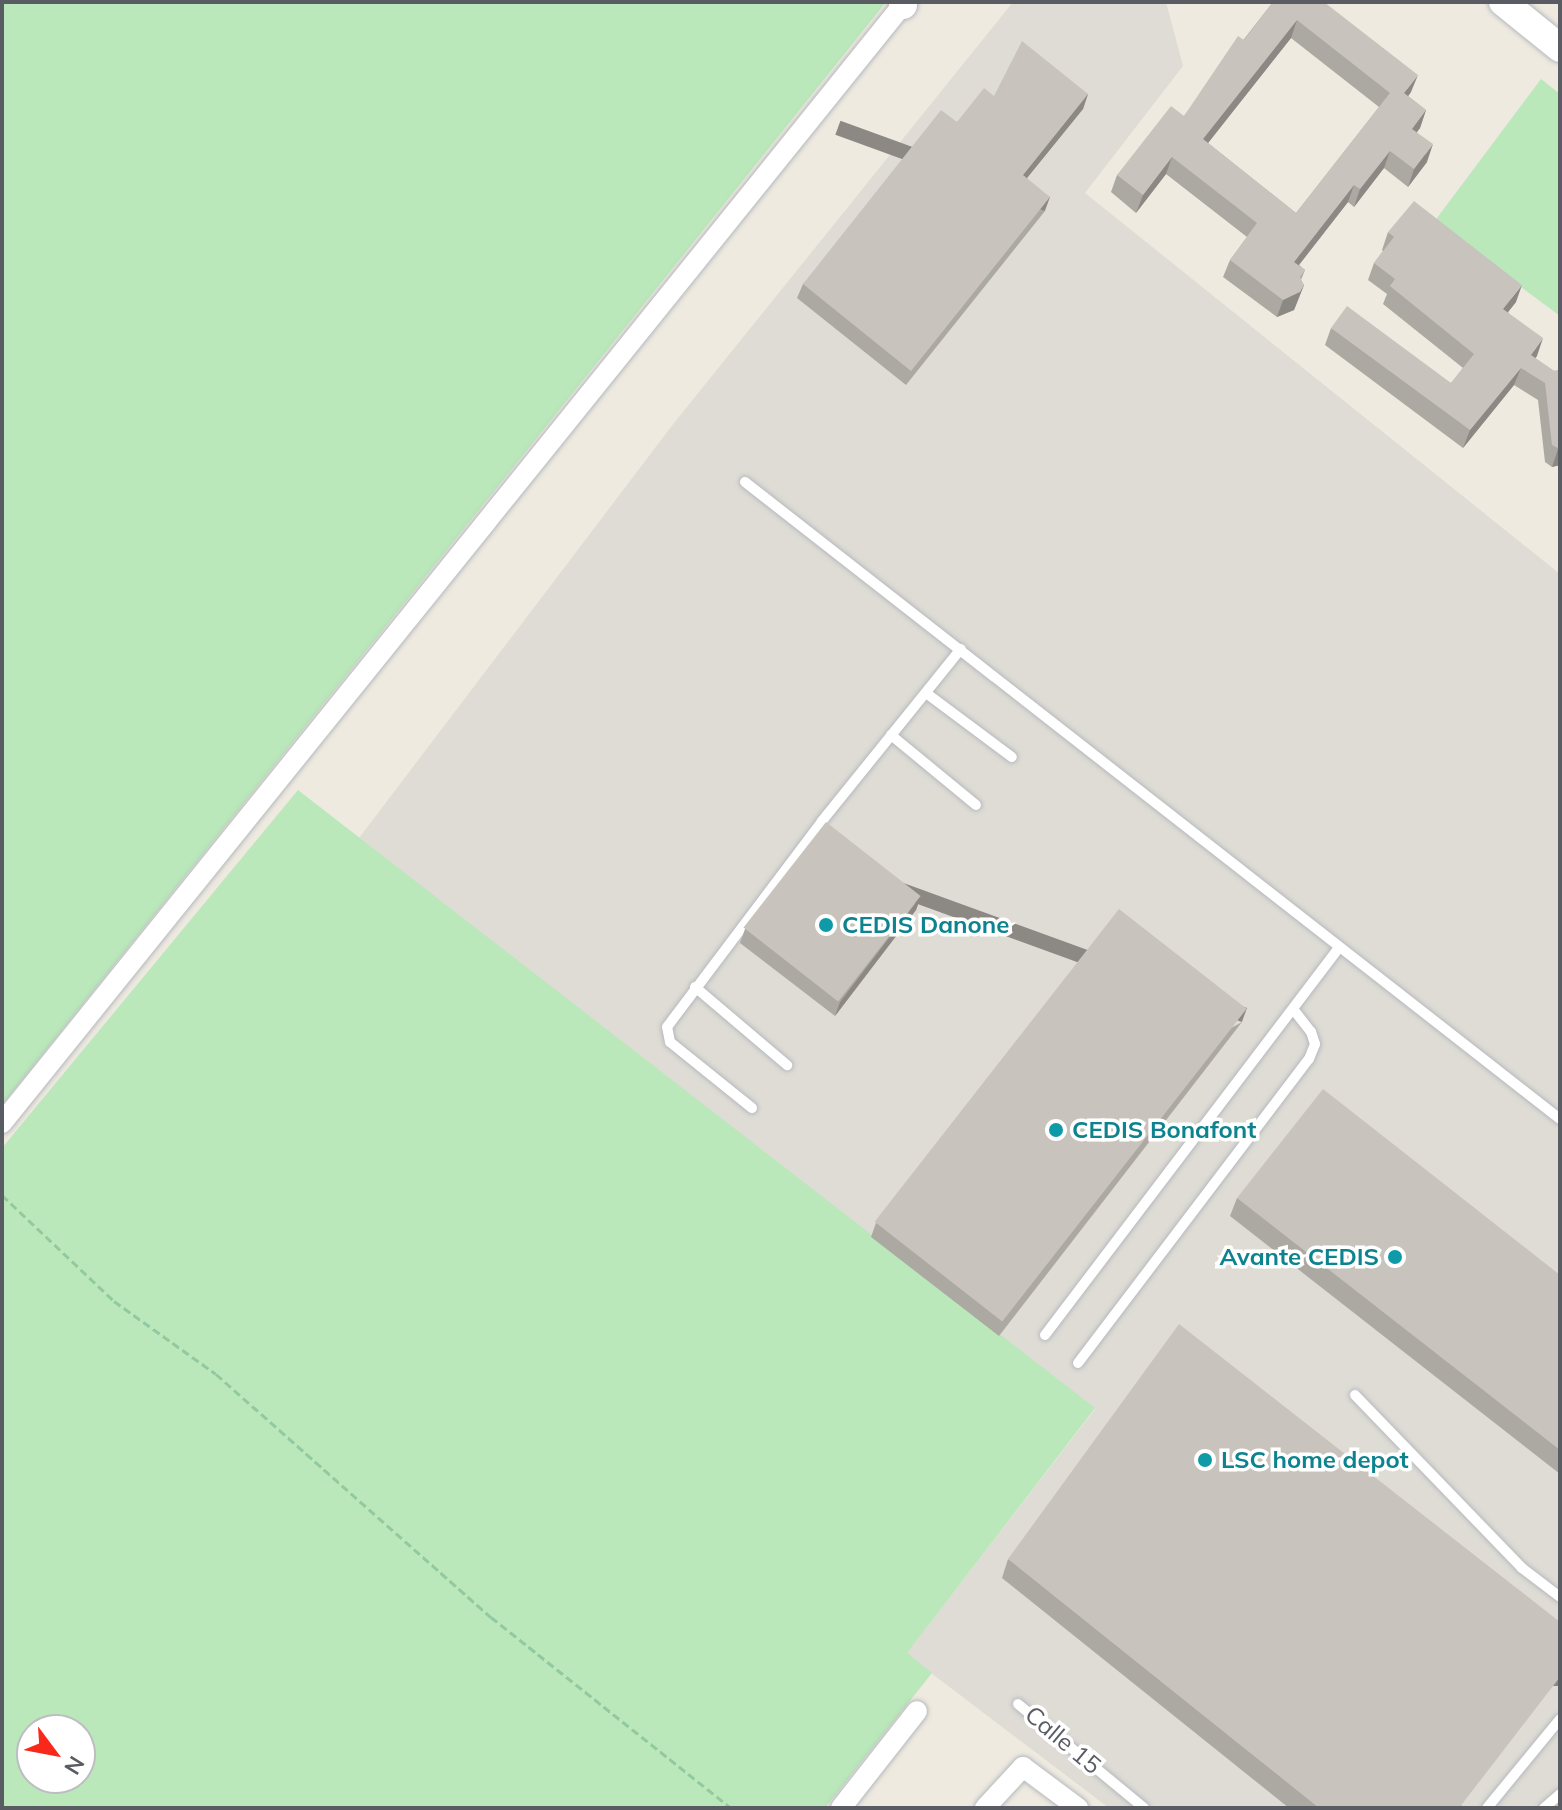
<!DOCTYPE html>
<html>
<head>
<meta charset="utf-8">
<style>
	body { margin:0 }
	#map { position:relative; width:1562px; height:1810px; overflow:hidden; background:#eeeae0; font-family:Mulish,sans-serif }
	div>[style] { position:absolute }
	.industrial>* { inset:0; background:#dedcd5 }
	.green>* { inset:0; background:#bae8ba }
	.path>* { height:3px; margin-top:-1.5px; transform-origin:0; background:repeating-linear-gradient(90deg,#93c9a1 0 8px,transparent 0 12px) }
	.roads { filter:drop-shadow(0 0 2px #b6b9be) drop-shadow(0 0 2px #b6b9be) }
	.lane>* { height:10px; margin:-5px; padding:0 5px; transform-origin:5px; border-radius:5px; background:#fff }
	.street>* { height:20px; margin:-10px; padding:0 10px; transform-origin:10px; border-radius:10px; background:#fff }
	.secondary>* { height:28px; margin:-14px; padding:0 14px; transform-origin:14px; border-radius:14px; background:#fff }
	.wall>* { inset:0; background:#aca9a3 }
	.shaded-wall>* { inset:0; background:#8c8984; transform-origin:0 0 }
	.building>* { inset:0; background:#c8c4bd; transform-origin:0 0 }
	.dots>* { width:22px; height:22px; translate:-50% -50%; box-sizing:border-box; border:4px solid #fff; border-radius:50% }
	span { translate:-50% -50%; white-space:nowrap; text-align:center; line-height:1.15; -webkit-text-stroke:7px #fff; paint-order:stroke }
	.culture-label { font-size:24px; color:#0d838f; font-weight:700 }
	.left { translate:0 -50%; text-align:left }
	.right { translate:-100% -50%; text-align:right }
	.street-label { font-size:24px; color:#595d63 }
	.frame { position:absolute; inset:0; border:4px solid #595d63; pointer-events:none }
	.north { position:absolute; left:16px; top:1714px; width:80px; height:80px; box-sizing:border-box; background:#fff; border:2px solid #bdbec1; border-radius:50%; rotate:122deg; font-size:22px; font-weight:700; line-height:32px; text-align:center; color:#595d63 }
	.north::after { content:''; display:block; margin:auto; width:28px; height:36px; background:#f8281b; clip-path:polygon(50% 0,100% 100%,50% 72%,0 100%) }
</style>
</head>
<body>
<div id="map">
	<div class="industrial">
		<i style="clip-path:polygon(1013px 2px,1166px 2px,1183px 66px,1085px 193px,1560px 574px,1560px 1808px,1109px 1808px,906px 1654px,1095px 1409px,359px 838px,674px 423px)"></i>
	</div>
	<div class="green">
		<i style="clip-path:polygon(2px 2px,886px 2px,2px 1105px)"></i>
		<i style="clip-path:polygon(1541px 79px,1560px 94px,1560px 316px,1434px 222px)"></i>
		<i style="clip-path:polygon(evenodd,298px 790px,1095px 1408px,907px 1653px,932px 1673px,825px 1808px,2px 1808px,2px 1148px,298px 790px,32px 1730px,80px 1730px,80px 1778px,32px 1778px,32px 1730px)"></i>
	</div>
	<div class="path">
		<i style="left:2px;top:1195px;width:154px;rotate:43.4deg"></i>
		<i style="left:114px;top:1301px;width:125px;rotate:35.6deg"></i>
		<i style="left:216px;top:1374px;width:367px;rotate:41.5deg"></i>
		<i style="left:491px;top:1617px;width:307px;rotate:38.5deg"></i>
	</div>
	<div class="roads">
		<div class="lane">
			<i style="left:745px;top:482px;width:1034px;rotate:38.01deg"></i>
			<i style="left:926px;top:693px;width:107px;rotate:36.7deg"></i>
			<i style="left:891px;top:735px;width:110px;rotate:39.5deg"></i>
			<i style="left:695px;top:987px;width:121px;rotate:40.3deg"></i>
			<i style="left:752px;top:1108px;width:105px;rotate:-141.2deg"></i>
			<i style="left:670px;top:1042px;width:15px;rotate:-101deg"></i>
			<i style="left:667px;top:1027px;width:258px;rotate:-53deg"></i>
			<i style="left:822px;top:821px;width:221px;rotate:-51.1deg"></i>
			<i style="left:1045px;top:1335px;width:486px;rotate:-52.8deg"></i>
			<i style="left:1078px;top:1363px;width:382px;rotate:-52.8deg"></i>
			<i style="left:1309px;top:1059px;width:16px;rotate:-68deg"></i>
			<i style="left:1315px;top:1044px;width:13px;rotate:-108deg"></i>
			<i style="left:1311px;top:1032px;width:29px;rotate:-128deg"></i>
			<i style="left:1355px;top:1395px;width:240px;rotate:46deg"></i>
			<i style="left:1522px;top:1568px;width:48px;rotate:37.3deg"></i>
			<i style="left:1018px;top:1704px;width:163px;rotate:39.5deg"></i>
			<i style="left:1487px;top:1808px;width:115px;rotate:-50.6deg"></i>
			<i style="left:1544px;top:1808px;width:21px;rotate:-41deg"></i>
		</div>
		<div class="street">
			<i style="left:2px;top:1123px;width:1439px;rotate:-51.15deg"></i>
			<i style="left:841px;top:1808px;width:123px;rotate:-51.9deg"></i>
			<i style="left:985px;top:1808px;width:56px;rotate:-47.2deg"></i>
			<i style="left:1023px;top:1767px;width:69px;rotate:36.7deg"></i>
		</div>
		<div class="secondary">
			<i style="left:1503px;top:2px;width:73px;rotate:38.9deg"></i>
			<i style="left:903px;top:5px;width:3px;rotate:-90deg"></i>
		</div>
	</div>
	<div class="wall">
		<i style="clip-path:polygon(evenodd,1273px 2px,1411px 92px,1408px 96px,1426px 110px,1420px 128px,1417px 132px,1427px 162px,1408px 187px,1384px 168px,1354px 207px,1348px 202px,1299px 265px,1305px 270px,1301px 280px,1304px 285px,1294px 310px,1277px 317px,1223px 277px,1230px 260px,1247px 237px,1166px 174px,1136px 213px,1111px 192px,1117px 175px,1184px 116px,1273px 2px,1291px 38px,1379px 107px,1296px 213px,1208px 143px,1291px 38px)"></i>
		<i style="clip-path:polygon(1088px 94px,1083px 109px,1027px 178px,1045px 211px,906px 385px,797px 298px,803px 284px,957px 122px,994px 96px)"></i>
		<i style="clip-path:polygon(1388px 232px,1516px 302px,1508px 312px,1537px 356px,1535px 358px,1554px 371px,1560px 370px,1560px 465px,1552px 467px,1545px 462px,1538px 400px,1514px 385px,1463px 448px,1325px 345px,1331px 328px,1451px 383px,1463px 368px,1383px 304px,1387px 294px,1368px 280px,1374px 263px,1383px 251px,1382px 250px)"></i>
		<i style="clip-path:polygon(921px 896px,916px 910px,835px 1016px,740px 943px,745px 929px)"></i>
		<i style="clip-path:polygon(1242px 1022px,999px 1336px,871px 1237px,876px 1223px)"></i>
		<i style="clip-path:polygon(1237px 1198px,1560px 1275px,1560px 1474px,1230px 1216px)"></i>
		<i style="clip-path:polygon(1008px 1559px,1466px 1808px,1289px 1808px,1002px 1578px)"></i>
	</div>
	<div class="shaded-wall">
		<i style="clip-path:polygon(1297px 20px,1291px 38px,1197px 157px,1203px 139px)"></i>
		<i style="clip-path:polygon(1418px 75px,1411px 92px,1398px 110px,1404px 93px)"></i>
		<i style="clip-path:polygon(1088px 94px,1083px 109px,1018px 189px,1023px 175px)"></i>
		<i style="clip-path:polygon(1426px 110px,1420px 128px,1406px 146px,1412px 129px)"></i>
		<i style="clip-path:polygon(1433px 144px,1427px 162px,1408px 187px,1414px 169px)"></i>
		<i style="clip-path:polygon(1390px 151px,1384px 168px,1354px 207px,1360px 189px)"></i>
		<i style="clip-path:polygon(1172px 157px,1166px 174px,1136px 213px,1143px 195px)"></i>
		<i style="clip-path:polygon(1354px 185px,1348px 202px,1288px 279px,1294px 262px)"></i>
		<i style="left:1050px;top:197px;width:15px;height:223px;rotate:110deg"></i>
		<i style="clip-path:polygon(1304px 285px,1294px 310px,1277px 317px,1283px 300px)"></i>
		<i style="clip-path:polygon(1522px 285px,1516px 302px,1497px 326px,1503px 309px)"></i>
		<i style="clip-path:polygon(1543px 338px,1537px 356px,1524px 372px,1531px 355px)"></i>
		<i style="clip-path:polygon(1521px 368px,1514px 385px,1463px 448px,1470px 430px)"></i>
		<i style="clip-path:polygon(1558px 449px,1560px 449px,1560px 465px,1552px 467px)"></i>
		<i style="clip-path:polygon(921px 896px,916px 910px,835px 1016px,840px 1002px)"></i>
		<i style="left:1247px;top:1008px;width:15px;height:397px;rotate:110deg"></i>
		<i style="left:1560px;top:1677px;width:9px;height:165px;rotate:90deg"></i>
	</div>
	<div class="building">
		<i style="clip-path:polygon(evenodd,1273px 2px,1324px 2px,1418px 75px,1404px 93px,1426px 110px,1412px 129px,1433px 144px,1414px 169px,1390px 151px,1360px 189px,1354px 185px,1294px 262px,1305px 270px,1300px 277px,1304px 285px,1300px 292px,1283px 300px,1230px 260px,1257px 223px,1172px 157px,1143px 195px,1117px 175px,1171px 106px,1184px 116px,1238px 36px,1244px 40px,1273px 2px,1297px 20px,1390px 93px,1296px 213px,1203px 139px,1297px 20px)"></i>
		<i style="clip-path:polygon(1022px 41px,1088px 94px,1023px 175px,1050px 197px,911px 371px,803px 284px,941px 110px,957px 122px,984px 88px,994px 96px)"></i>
		<i style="clip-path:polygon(1414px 201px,1522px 285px,1503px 309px,1543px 338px,1531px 355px,1554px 371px,1560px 370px,1560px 449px,1552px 445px,1545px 383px,1521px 368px,1470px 430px,1331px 328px,1347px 306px,1451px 383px,1474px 354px,1390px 286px,1395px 279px,1374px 263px,1394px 237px,1388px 232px)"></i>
		<i style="left:826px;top:822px;width:120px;height:134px;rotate:38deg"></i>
		<i style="left:1119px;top:909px;width:162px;height:397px;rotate:38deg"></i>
		<i style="clip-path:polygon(1323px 1089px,1560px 1275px,1560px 1450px,1237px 1198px)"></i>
		<i style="clip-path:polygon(1179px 1324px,1560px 1622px,1560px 1677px,1459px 1808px,1319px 1808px,1008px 1559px)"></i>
	</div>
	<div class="dots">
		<i style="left:826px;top:925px;background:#0f9aa8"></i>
		<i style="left:1056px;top:1130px;background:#0f9aa8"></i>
		<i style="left:1395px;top:1257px;background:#0f9aa8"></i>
		<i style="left:1205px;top:1460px;background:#0f9aa8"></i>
	</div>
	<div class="culture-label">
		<span class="left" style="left:842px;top:925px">CEDIS Danone</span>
		<span class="left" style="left:1072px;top:1130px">CEDIS Bonafont</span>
		<span class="right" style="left:1379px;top:1257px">Avante CEDIS</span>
		<span class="left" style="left:1221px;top:1460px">LSC home depot</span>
	</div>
	<div class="street-label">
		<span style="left:1063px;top:1740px;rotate:40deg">Calle 15</span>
	</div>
	<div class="frame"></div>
	<div class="north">N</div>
</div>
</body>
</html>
